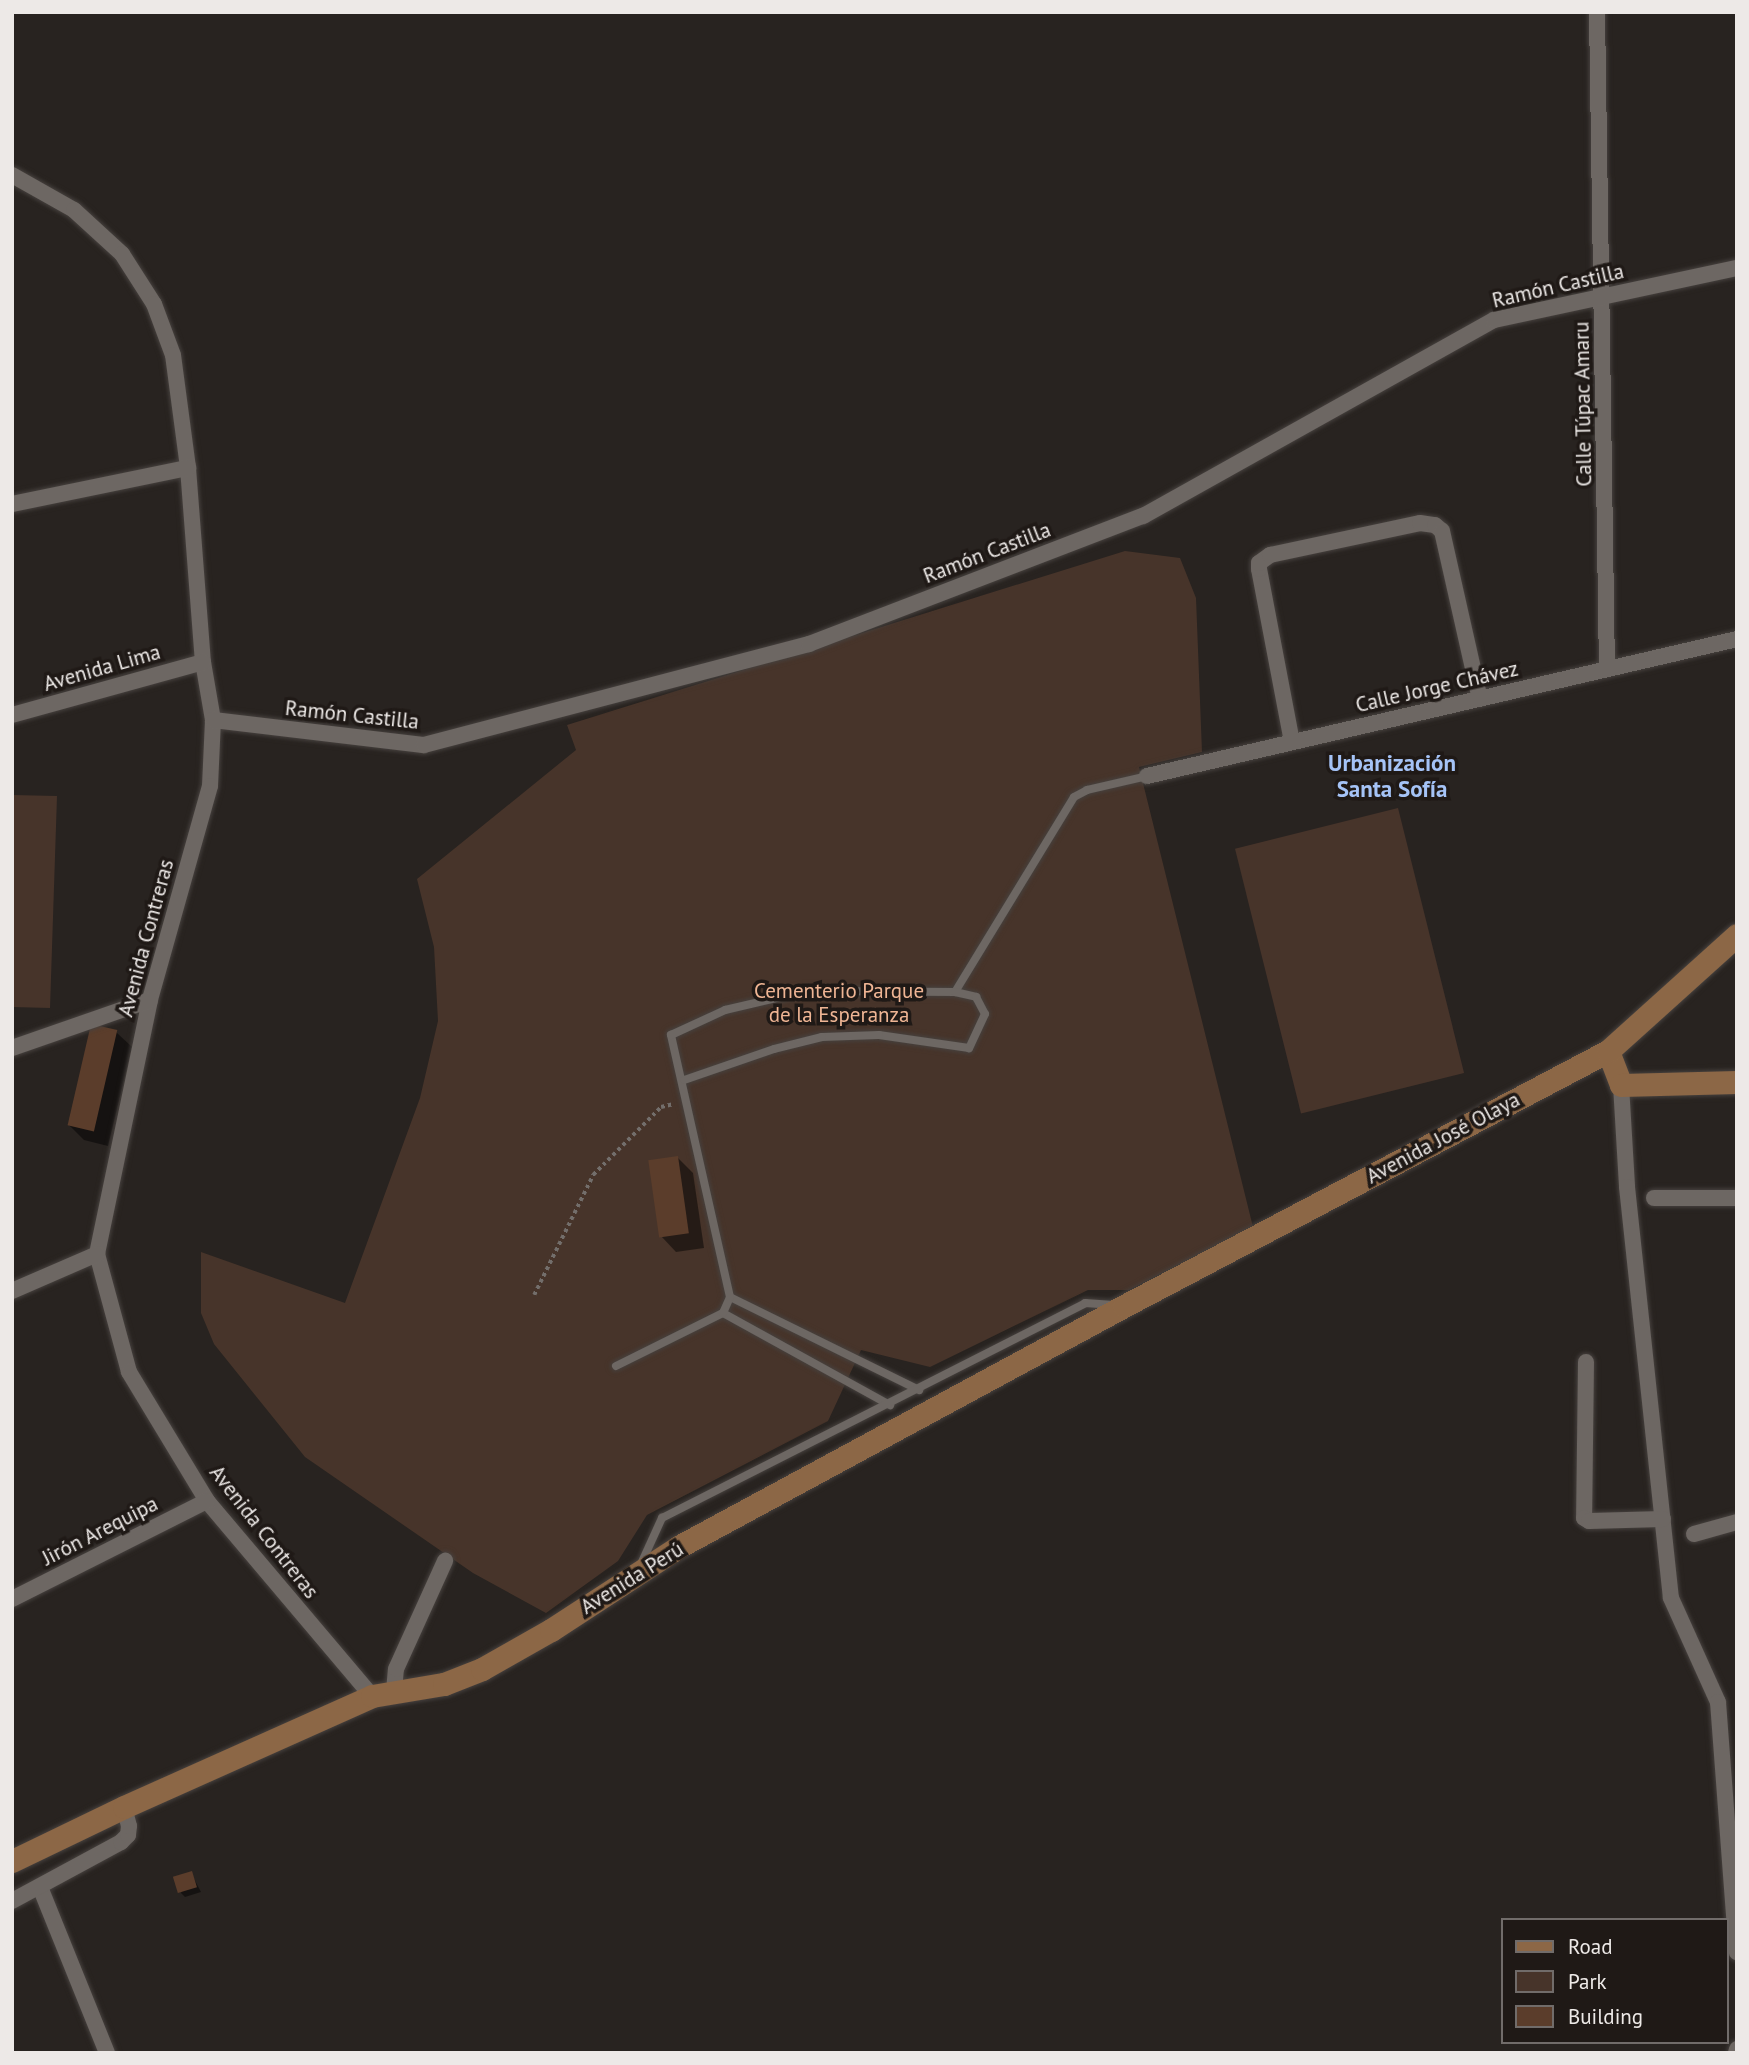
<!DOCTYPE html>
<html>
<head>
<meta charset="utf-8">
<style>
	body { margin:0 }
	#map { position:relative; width:1749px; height:2065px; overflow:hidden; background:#282320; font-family:"PT Sans",sans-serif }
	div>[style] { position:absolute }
	.green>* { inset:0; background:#47342a; transform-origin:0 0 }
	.shadow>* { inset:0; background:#0007 }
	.building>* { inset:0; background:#5b3d2b; transform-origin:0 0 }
	.path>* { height:3.5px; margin-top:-1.75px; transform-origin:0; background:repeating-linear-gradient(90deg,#736e6b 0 3.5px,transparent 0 7px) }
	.roads { filter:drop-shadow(0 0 2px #46413e) drop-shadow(0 0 2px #46413e) }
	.lane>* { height:8px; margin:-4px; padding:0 4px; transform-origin:4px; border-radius:4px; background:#6d6763 }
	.street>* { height:16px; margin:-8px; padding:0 8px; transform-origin:8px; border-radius:8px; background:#6d6763 }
	.secondary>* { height:23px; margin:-11.5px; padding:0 11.5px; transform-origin:11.5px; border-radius:11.5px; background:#8c6746 }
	span { translate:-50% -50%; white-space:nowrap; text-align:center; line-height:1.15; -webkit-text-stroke:7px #1f1916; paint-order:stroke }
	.street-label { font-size:21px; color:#ede9e7 }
	.park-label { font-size:21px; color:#efb594 }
	.neighbourhood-label { font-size:23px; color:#a5c3f6; font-weight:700 }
	.frame { position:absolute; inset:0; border:14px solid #ede9e7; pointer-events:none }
	.legend { position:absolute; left:1501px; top:1918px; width:228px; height:126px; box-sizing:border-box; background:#1f1916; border:2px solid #716c6a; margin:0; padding:9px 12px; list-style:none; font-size:21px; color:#ede9e7 }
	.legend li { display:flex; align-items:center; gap:14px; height:35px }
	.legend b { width:35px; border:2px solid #716c6a }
</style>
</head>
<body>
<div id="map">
	<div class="green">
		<i style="clip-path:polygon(1125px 551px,1180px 558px,1196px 598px,1202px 752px,1139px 767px,1253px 1227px,1129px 1290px,1088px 1290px,930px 1367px,861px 1350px,828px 1421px,647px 1515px,618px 1561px,546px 1613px,473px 1573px,305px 1457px,214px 1344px,201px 1313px,201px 1252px,345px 1303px,420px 1098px,438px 1021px,434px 947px,417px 879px,576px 750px,567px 725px)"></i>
		<i style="clip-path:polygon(12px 795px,57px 796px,50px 1008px,12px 1007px)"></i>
		<i style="left:1398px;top:808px;width:273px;height:168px;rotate:76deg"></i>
	</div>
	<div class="shadow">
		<i style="clip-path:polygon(116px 1032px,132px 1047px,108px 1146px,84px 1140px,69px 1125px)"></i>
		<i style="clip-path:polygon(677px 1157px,693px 1173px,704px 1248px,676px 1252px,661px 1236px)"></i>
		<i style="clip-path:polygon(191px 1873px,201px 1892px,185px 1897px,181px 1893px)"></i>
	</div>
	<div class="building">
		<i style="left:91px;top:1024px;width:27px;height:104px;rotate:13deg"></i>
		<i style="left:678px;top:1156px;width:78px;height:30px;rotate:82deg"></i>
		<i style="left:192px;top:1871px;width:17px;height:20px;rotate:73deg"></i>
	</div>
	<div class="path">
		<i style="left:534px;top:1295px;width:134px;rotate:-63.8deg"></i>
		<i style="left:593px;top:1175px;width:96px;rotate:-45deg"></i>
		<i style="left:661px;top:1107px;width:13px;rotate:-13deg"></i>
	</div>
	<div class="roads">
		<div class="lane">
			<i style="left:955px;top:992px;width:228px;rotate:-58.6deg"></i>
			<i style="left:1074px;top:797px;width:15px;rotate:-28deg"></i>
			<i style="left:1087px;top:790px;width:62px;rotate:-13.1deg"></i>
			<i style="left:730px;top:1297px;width:211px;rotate:26.2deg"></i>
			<i style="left:723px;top:1313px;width:191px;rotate:28.9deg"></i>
			<i style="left:616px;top:1366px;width:119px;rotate:-26.4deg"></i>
			<i style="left:723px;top:1313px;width:17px;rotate:-66deg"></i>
			<i style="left:730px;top:1297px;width:269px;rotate:-102.7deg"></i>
			<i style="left:671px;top:1035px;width:60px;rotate:-24.8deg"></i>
			<i style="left:725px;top:1010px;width:83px;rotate:-13.2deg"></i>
			<i style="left:806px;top:991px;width:149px;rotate:0.4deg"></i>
			<i style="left:955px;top:992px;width:22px;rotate:13deg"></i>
			<i style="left:976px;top:997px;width:19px;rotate:62deg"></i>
			<i style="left:985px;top:1014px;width:38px;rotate:115deg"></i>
			<i style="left:969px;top:1048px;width:91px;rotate:-171.8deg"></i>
			<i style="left:879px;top:1035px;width:57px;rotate:178deg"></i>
			<i style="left:822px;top:1037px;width:49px;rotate:166deg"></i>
			<i style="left:774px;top:1049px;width:95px;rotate:161deg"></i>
			<i style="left:641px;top:1564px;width:51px;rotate:-65.5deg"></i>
			<i style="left:662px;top:1518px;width:475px;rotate:-26.9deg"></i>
			<i style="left:1085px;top:1303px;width:29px;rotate:4deg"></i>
		</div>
		<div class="street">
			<i style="left:1597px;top:12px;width:657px;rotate:89.13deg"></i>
			<i style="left:12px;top:175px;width:71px;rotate:29.4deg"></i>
			<i style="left:74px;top:210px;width:65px;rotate:42.5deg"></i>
			<i style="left:122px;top:254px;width:59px;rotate:57.4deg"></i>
			<i style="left:154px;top:304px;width:54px;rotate:69.6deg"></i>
			<i style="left:173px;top:355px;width:114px;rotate:82.4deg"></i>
			<i style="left:188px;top:468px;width:195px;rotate:85.6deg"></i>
			<i style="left:203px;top:662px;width:59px;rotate:80.2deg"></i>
			<i style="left:213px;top:720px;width:66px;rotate:92.6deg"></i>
			<i style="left:210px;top:786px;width:222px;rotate:105.7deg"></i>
			<i style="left:150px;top:1000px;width:259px;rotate:101.8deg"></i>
			<i style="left:97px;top:1254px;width:122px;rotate:74.8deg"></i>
			<i style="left:129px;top:1372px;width:151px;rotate:58.8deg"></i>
			<i style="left:207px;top:1501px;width:255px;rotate:49.8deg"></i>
			<i style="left:12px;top:504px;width:180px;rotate:-11.6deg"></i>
			<i style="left:12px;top:715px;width:198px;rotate:-15.5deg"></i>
			<i style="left:213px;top:720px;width:212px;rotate:6.8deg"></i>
			<i style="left:424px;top:745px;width:398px;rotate:-14.7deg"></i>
			<i style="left:809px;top:644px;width:358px;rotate:-21deg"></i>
			<i style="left:1143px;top:516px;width:402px;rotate:-29.2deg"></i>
			<i style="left:1494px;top:320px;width:249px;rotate:-12.1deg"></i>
			<i style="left:1292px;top:742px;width:176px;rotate:-100.8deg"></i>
			<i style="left:1259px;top:569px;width:6px;rotate:-90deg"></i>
			<i style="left:1259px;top:563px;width:14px;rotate:-36deg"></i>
			<i style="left:1270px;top:555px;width:153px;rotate:-12deg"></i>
			<i style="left:1420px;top:523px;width:15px;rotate:8deg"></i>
			<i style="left:1435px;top:525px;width:9px;rotate:41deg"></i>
			<i style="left:1442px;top:531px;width:172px;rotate:77.3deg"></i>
			<i style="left:1147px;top:776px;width:606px;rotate:-13.07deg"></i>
			<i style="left:12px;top:1048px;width:146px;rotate:-19.2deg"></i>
			<i style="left:1621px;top:1085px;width:102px;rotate:86.6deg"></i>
			<i style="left:1627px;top:1187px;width:413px;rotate:83.9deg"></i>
			<i style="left:1671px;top:1598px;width:114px;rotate:65.7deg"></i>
			<i style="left:1718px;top:1702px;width:251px;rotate:85.7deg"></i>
			<i style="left:1654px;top:1198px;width:83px"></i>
			<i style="left:12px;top:1291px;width:93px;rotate:-23.5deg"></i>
			<i style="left:1586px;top:1362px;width:156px;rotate:90.7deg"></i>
			<i style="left:1584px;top:1518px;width:6px;rotate:31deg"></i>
			<i style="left:1589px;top:1521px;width:74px;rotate:-1.5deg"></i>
			<i style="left:1694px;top:1534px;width:45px;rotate:-15.6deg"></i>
			<i style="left:12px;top:1599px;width:218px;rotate:-26.7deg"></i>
			<i style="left:394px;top:1691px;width:22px;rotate:-85deg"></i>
			<i style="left:396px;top:1669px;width:119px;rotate:-65.6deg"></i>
			<i style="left:40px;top:1887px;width:179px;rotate:68deg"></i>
			<i style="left:12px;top:1901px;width:124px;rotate:-28.4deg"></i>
			<i style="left:121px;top:1842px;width:10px;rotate:-45deg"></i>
			<i style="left:128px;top:1835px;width:9px;rotate:-84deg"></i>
			<i style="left:129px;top:1826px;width:20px;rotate:-105deg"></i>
			<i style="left:1736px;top:2053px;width:4px;rotate:-76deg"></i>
		</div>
		<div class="secondary">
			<i style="left:1608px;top:1051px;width:36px;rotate:69deg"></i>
			<i style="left:1621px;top:1085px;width:116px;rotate:-1.5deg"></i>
			<i style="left:12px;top:1861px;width:124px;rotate:-25.7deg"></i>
			<i style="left:124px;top:1807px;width:272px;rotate:-24.1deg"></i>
			<i style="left:372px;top:1696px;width:73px;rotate:-9.5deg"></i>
			<i style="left:444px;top:1684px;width:41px;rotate:-21.5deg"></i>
			<i style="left:482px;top:1669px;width:79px;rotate:-29.5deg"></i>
			<i style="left:551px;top:1630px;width:154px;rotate:-33.1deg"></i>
			<i style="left:680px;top:1546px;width:505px;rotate:-28.39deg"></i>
			<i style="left:1124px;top:1306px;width:547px;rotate:-27.78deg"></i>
			<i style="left:1608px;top:1051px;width:173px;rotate:-42deg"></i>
		</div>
	</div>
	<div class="street-label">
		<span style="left:1558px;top:286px;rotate:-13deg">Ramón Castilla</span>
		<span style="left:1583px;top:404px;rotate:-91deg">Calle Túpac Amaru</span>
		<span style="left:987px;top:553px;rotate:-21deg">Ramón Castilla</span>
		<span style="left:102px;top:668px;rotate:-16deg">Avenida Lima</span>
		<span style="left:1437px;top:687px;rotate:-13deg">Calle Jorge Chávez</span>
		<span style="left:352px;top:715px;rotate:6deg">Ramón Castilla</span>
		<span style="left:146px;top:938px;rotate:-75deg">Avenida Contreras</span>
		<span style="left:1443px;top:1138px;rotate:-28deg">Avenida José Olaya</span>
		<span style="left:100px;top:1531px;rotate:-27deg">Jirón Arequipa</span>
		<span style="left:264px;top:1532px;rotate:52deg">Avenida Contreras</span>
		<span style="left:632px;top:1578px;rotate:-32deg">Avenida Perú</span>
	</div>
	<div class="park-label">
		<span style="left:839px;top:1003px">Cementerio Parque<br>de la Esperanza</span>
	</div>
	<div class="neighbourhood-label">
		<span style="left:1392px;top:776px">Urbanización<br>Santa Sofía</span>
	</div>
	<div class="frame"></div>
	<ul class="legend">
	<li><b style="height:9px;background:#8c6746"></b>Road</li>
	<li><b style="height:19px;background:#47342a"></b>Park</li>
	<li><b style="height:19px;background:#5b3d2b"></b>Building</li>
	</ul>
</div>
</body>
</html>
